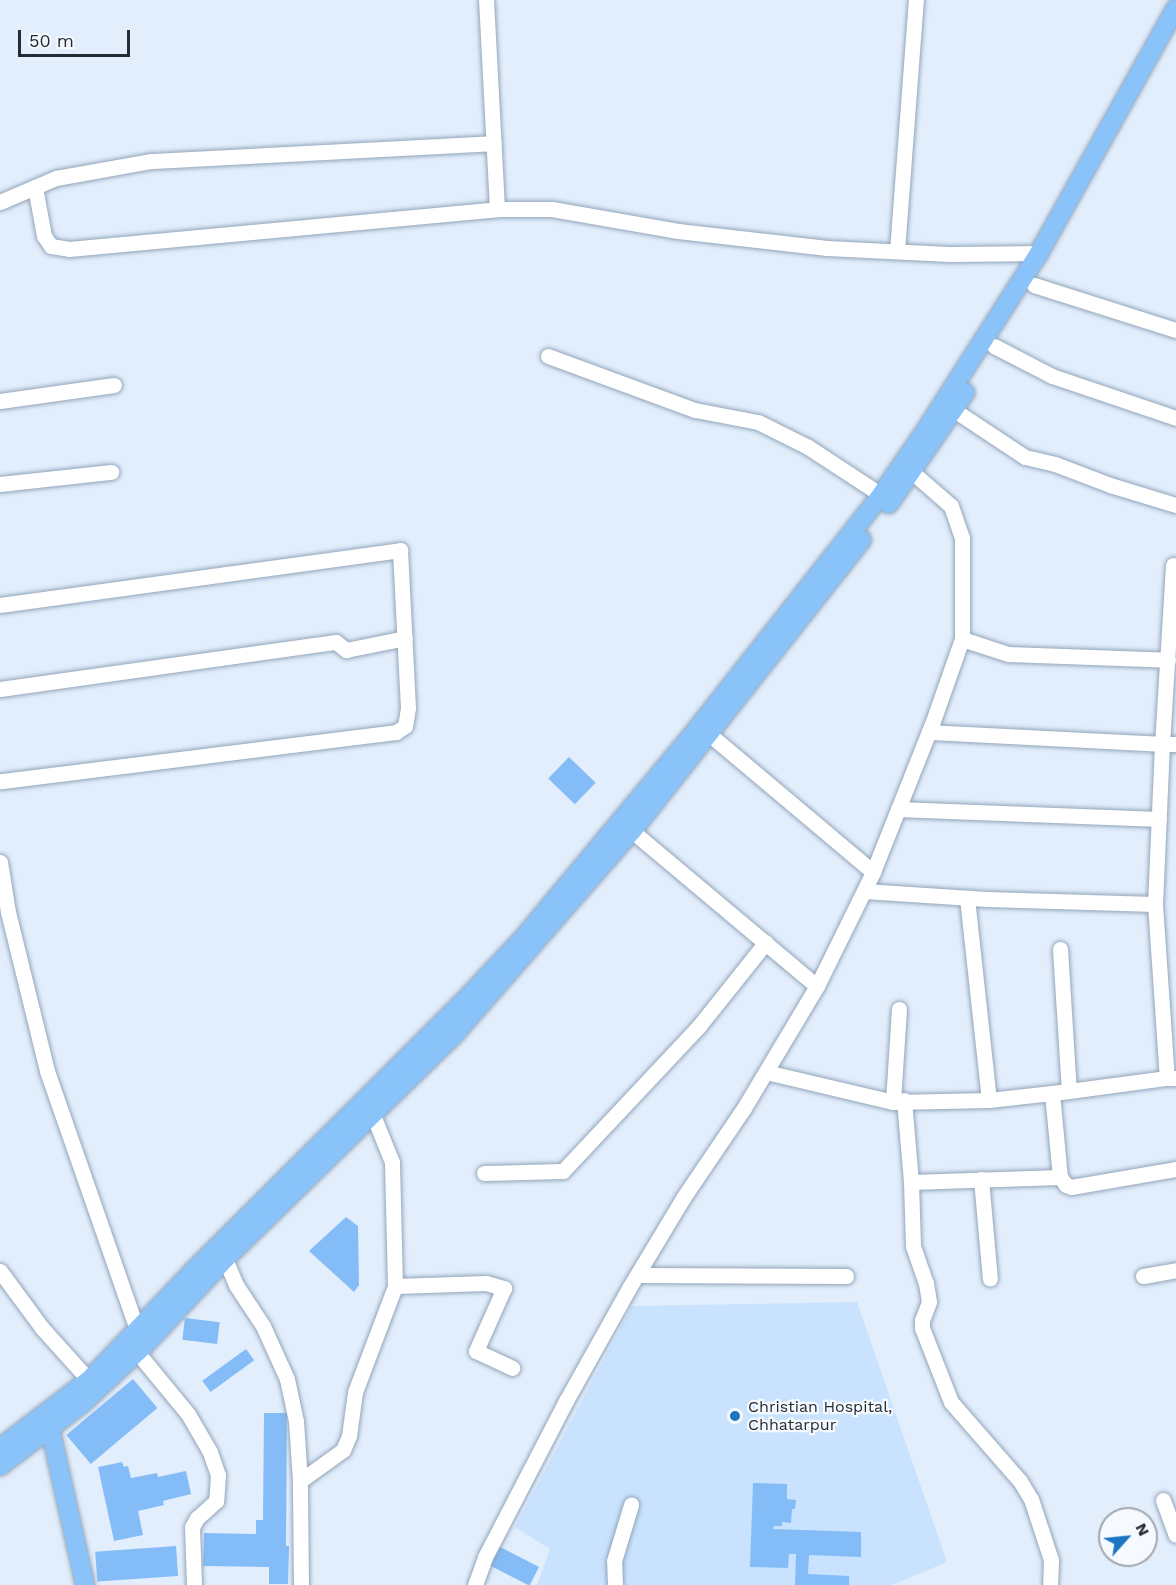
<!DOCTYPE html>
<html>
<head>
<meta charset="utf-8">
<style>
	body { margin:0 }
	#map { position:relative; width:1176px; height:1585px; overflow:hidden; background:#e2eefc; font-family:"Work Sans",sans-serif }
	div>[style] { position:absolute }
	.built>* { inset:0; background:#c9e3ff }
	.building>* { inset:0; background:#83bcf7; transform-origin:0 0 }
	.roads { filter:drop-shadow(0 0 2px #92a5ba) drop-shadow(0 0 2px #92a5ba) }
	.minor>* { height:15px; margin:-7.5px; padding:0 7.5px; transform-origin:7.5px; border-radius:7.5px; background:#fff }
	.major>* { height:18px; margin:-9px; padding:0 9px; transform-origin:9px; border-radius:9px; background:#89c3f9 }
	.dots>* { width:16px; height:16px; translate:-50% -50%; box-sizing:border-box; border:3px solid #f6faff; border-radius:50% }
	span { translate:-50% -50%; white-space:nowrap; text-align:center; line-height:1.15; -webkit-text-stroke:4.5px #f6faff; paint-order:stroke }
	.poi-label { font-size:16px; color:#232b33 }
	.left { translate:0 -50%; text-align:left }
	.north { position:absolute; left:1098px; top:1507px; width:60px; height:60px; box-sizing:border-box; background:#f6faff; border:2px solid #a2a7ad; border-radius:50%; rotate:63deg; font-size:16px; font-weight:700; line-height:24px; text-align:center; color:#232b33 }
	.north::after { content:''; display:block; margin:auto; width:21px; height:27px; background:#1c75c2; clip-path:polygon(50% 0,100% 100%,50% 72%,0 100%) }
	.scale { position:absolute; left:18px; top:30px; width:112px; height:27px; box-sizing:border-box; border:3px solid #232b33; border-top:0; padding-left:8px; font-size:18px; line-height:21px; white-space:nowrap; color:#232b33; -webkit-text-stroke:4px #f6faff; paint-order:stroke }
</style>
</head>
<body>
<div id="map">
	<div class="built">
		<i style="clip-path:polygon(857px 1302px,947px 1562px,892px 1585px,537px 1585px,550px 1549px,515px 1527px,632px 1306px)"></i>
	</div>
	<div class="building">
		<i style="left:569px;top:757px;width:37px;height:30px;rotate:44deg"></i>
		<i style="clip-path:polygon(346px 1217px,358px 1226px,359px 1285px,354px 1292px,309px 1251px)"></i>
		<i style="left:185px;top:1318px;width:35px;height:22px;rotate:7deg"></i>
		<i style="left:246px;top:1349px;width:14px;height:54px;rotate:54deg"></i>
		<i style="left:133px;top:1379px;width:38px;height:87px;rotate:50deg"></i>
		<i style="clip-path:polygon(264px 1413px,287px 1413px,286px 1546px,289px 1546px,288px 1584px,269px 1584px,269px 1567px,203px 1566px,204px 1533px,256px 1534px,256px 1520px,263px 1520px)"></i>
		<i style="clip-path:polygon(122px 1462px,124px 1467px,128px 1466px,131px 1478px,157px 1473px,158px 1477px,186px 1471px,191px 1494px,163px 1501px,164px 1505px,138px 1511px,143px 1535px,114px 1541px,98px 1467px)"></i>
		<i style="clip-path:polygon(753px 1483px,787px 1484px,787px 1499px,796px 1500px,795px 1509px,792px 1509px,791px 1523px,782px 1522px,782px 1526px,774px 1526px,773px 1529px,861px 1532px,861px 1557px,809px 1555px,808px 1574px,849px 1576px,849px 1585px,795px 1585px,796px 1554px,789px 1554px,788px 1568px,750px 1567px)"></i>
		<i style="left:176px;top:1546px;width:30px;height:81px;rotate:86deg"></i>
		<i style="left:498px;top:1546px;width:46px;height:21px;rotate:27deg"></i>
	</div>
	<div class="roads">
		<div class="minor">
			<i style="left:35px;top:187px;width:50px;rotate:79.6deg"></i>
			<i style="left:44px;top:236px;width:12px;rotate:55deg"></i>
			<i style="left:51px;top:246px;width:18px;rotate:9deg"></i>
			<i style="left:69px;top:249px;width:430px;rotate:-5.3deg"></i>
			<i style="left:497px;top:209px;width:209px;rotate:-93deg"></i>
			<i style="left:0;top:202px;width:61px;rotate:-23.2deg"></i>
			<i style="left:56px;top:178px;width:97px;rotate:-10.1deg"></i>
			<i style="left:151px;top:161px;width:343px;rotate:-3deg"></i>
			<i style="left:497px;top:209px;width:55px"></i>
			<i style="left:552px;top:209px;width:128px;rotate:9.9deg"></i>
			<i style="left:678px;top:231px;width:150px;rotate:6.5deg"></i>
			<i style="left:827px;top:248px;width:122px;rotate:2.8deg"></i>
			<i style="left:949px;top:254px;width:90px;rotate:-0.6deg"></i>
			<i style="left:897px;top:251px;width:252px;rotate:-85.7deg"></i>
			<i style="left:1034px;top:285px;width:149px;rotate:17.6deg"></i>
			<i style="left:994px;top:346px;width:65px;rotate:27.3deg"></i>
			<i style="left:1052px;top:376px;width:131px;rotate:18.7deg"></i>
			<i style="left:548px;top:356px;width:157px;rotate:20.2deg"></i>
			<i style="left:695px;top:410px;width:64px;rotate:10.8deg"></i>
			<i style="left:758px;top:422px;width:56px;rotate:26.6deg"></i>
			<i style="left:808px;top:447px;width:97px;rotate:33.2deg"></i>
			<i style="left:0;top:401px;width:115px;rotate:-8deg"></i>
			<i style="left:954px;top:410px;width:85px;rotate:33.5deg"></i>
			<i style="left:1025px;top:457px;width:31px;rotate:13deg"></i>
			<i style="left:1055px;top:464px;width:59px;rotate:20.9deg"></i>
			<i style="left:1110px;top:485px;width:69px;rotate:16.9deg"></i>
			<i style="left:0;top:484px;width:112px;rotate:-6.2deg"></i>
			<i style="left:1173px;top:565px;width:179px;rotate:93.5deg"></i>
			<i style="left:1162px;top:744px;width:14px"></i>
			<i style="left:0;top:605px;width:404px;rotate:-7.8deg"></i>
			<i style="left:400px;top:550px;width:158px;rotate:87.1deg"></i>
			<i style="left:408px;top:708px;width:18px;rotate:99deg"></i>
			<i style="left:405px;top:726px;width:11px;rotate:146deg"></i>
			<i style="left:396px;top:732px;width:399px;rotate:172.9deg"></i>
			<i style="left:962px;top:639px;width:48px;rotate:18.1deg"></i>
			<i style="left:1008px;top:654px;width:160px;rotate:2.1deg"></i>
			<i style="left:0;top:689px;width:339px;rotate:-8deg"></i>
			<i style="left:336px;top:642px;width:13px;rotate:39deg"></i>
			<i style="left:346px;top:650px;width:60px;rotate:-11.5deg"></i>
			<i style="left:929px;top:732px;width:233px;rotate:2.9deg"></i>
			<i style="left:1162px;top:744px;width:160px;rotate:92.5deg"></i>
			<i style="left:1155px;top:904px;width:174px;rotate:86.1deg"></i>
			<i style="left:1167px;top:1078px;width:9px"></i>
			<i style="left:709px;top:734px;width:214px;rotate:40.1deg"></i>
			<i style="left:898px;top:809px;width:261px;rotate:2.2deg"></i>
			<i style="left:632px;top:831px;width:241px;rotate:40deg"></i>
			<i style="left:0;top:862px;width:51px;rotate:80.9deg"></i>
			<i style="left:8px;top:912px;width:164px;rotate:76.2deg"></i>
			<i style="left:47px;top:1071px;width:274px;rotate:70.8deg"></i>
			<i style="left:137px;top:1330px;width:10px;rotate:37deg"></i>
			<i style="left:864px;top:891px;width:123px;rotate:3.7deg"></i>
			<i style="left:987px;top:899px;width:168px;rotate:1.7deg"></i>
			<i style="left:967px;top:898px;width:203px;rotate:83.8deg"></i>
			<i style="left:989px;top:1100px;width:81px;rotate:-6.4deg"></i>
			<i style="left:1060px;top:949px;width:142px;rotate:86.4deg"></i>
			<i style="left:1069px;top:1091px;width:99px;rotate:-7.6deg"></i>
			<i style="left:899px;top:1009px;width:93px;rotate:93.7deg"></i>
			<i style="left:893px;top:1102px;width:96px;rotate:-1.2deg"></i>
			<i style="left:766px;top:1072px;width:130px;rotate:13.3deg"></i>
			<i style="left:1052px;top:1093px;width:84px;rotate:84.6deg"></i>
			<i style="left:1060px;top:1177px;width:10px;rotate:53deg"></i>
			<i style="left:1066px;top:1185px;width:5px;rotate:22deg"></i>
			<i style="left:1071px;top:1187px;width:107px;rotate:-9.7deg"></i>
			<i style="left:904px;top:1100px;width:82px;rotate:85.1deg"></i>
			<i style="left:911px;top:1182px;width:149px;rotate:-1.9deg"></i>
			<i style="left:484px;top:1173px;width:79px;rotate:-1.5deg"></i>
			<i style="left:563px;top:1171px;width:199px;rotate:-46.8deg"></i>
			<i style="left:699px;top:1026px;width:107px;rotate:-51.4deg"></i>
			<i style="left:981px;top:1179px;width:100px;rotate:84.9deg"></i>
			<i style="left:911px;top:1182px;width:64px;rotate:88.2deg"></i>
			<i style="left:913px;top:1246px;width:39px;rotate:71deg"></i>
			<i style="left:926px;top:1283px;width:19px;rotate:81deg"></i>
			<i style="left:929px;top:1302px;width:19px;rotate:111deg"></i>
			<i style="left:922px;top:1320px;width:8px;rotate:90deg"></i>
			<i style="left:922px;top:1328px;width:79px;rotate:68.6deg"></i>
			<i style="left:951px;top:1402px;width:105px;rotate:48.9deg"></i>
			<i style="left:1020px;top:1481px;width:21px;rotate:59deg"></i>
			<i style="left:1031px;top:1499px;width:64px;rotate:71.8deg"></i>
			<i style="left:1051px;top:1560px;width:25px;rotate:92deg"></i>
			<i style="left:225px;top:1259px;width:28px;rotate:67deg"></i>
			<i style="left:236px;top:1285px;width:49px;rotate:56.6deg"></i>
			<i style="left:263px;top:1326px;width:58px;rotate:65.6deg"></i>
			<i style="left:287px;top:1379px;width:43px;rotate:77.9deg"></i>
			<i style="left:296px;top:1421px;width:60px;rotate:86.2deg"></i>
			<i style="left:0;top:1271px;width:71px;rotate:53.6deg"></i>
			<i style="left:42px;top:1328px;width:82px;rotate:48deg"></i>
			<i style="left:637px;top:1275px;width:209px;rotate:0.3deg"></i>
			<i style="left:1143px;top:1276px;width:34px;rotate:-10deg"></i>
			<i style="left:395px;top:1286px;width:91px;rotate:-1.9deg"></i>
			<i style="left:486px;top:1283px;width:19px;rotate:16deg"></i>
			<i style="left:504px;top:1288px;width:69px;rotate:114deg"></i>
			<i style="left:476px;top:1351px;width:40px;rotate:25deg"></i>
			<i style="left:137px;top:1352px;width:80px;rotate:50.6deg"></i>
			<i style="left:188px;top:1414px;width:44px;rotate:59.9deg"></i>
			<i style="left:210px;top:1452px;width:24px;rotate:71deg"></i>
			<i style="left:218px;top:1475px;width:26px;rotate:94deg"></i>
			<i style="left:216px;top:1501px;width:25px;rotate:138deg"></i>
			<i style="left:197px;top:1518px;width:10px;rotate:119deg"></i>
			<i style="left:192px;top:1527px;width:58px;rotate:88deg"></i>
			<i style="left:1163px;top:1500px;width:37px;rotate:70deg"></i>
			<i style="left:301px;top:1585px;width:104px;rotate:-90.6deg"></i>
			<i style="left:300px;top:1481px;width:53px;rotate:-35.8deg"></i>
			<i style="left:343px;top:1450px;width:15px;rotate:-67deg"></i>
			<i style="left:349px;top:1436px;width:44px;rotate:-82.2deg"></i>
			<i style="left:355px;top:1392px;width:113px;rotate:-69.3deg"></i>
			<i style="left:395px;top:1286px;width:124px;rotate:-91.4deg"></i>
			<i style="left:392px;top:1162px;width:51px;rotate:-112deg"></i>
			<i style="left:475px;top:1585px;width:30px;rotate:-70deg"></i>
			<i style="left:485px;top:1557px;width:178px;rotate:-62.6deg"></i>
			<i style="left:567px;top:1399px;width:127px;rotate:-60.8deg"></i>
			<i style="left:629px;top:1288px;width:105px;rotate:-59deg"></i>
			<i style="left:683px;top:1198px;width:109px;rotate:-55.9deg"></i>
			<i style="left:744px;top:1108px;width:142px;rotate:-59.1deg"></i>
			<i style="left:817px;top:986px;width:127px;rotate:-63.8deg"></i>
			<i style="left:873px;top:872px;width:159px;rotate:-68.3deg"></i>
			<i style="left:932px;top:724px;width:90px;rotate:-70.6deg"></i>
			<i style="left:962px;top:639px;width:101px;rotate:-90deg"></i>
			<i style="left:962px;top:538px;width:34px;rotate:-109deg"></i>
			<i style="left:951px;top:506px;width:50px;rotate:-139deg"></i>
			<i style="left:615px;top:1585px;width:24px;rotate:-92deg"></i>
			<i style="left:614px;top:1561px;width:59px;rotate:-73.1deg"></i>
		</div>
		<div class="major">
			<i style="left:889px;top:504px;width:135px;rotate:-55.6deg"></i>
			<i style="left:50px;top:1428px;width:161px;rotate:77.4deg"></i>
			<i style="left:0;top:1448px;width:112px;rotate:-37.4deg"></i>
			<i style="left:89px;top:1380px;width:152px;rotate:-46.3deg"></i>
			<i style="left:194px;top:1270px;width:381px;rotate:-44.9deg"></i>
			<i style="left:464px;top:1001px;width:88px;rotate:-46.8deg"></i>
			<i style="left:524px;top:937px;width:271px;rotate:-50.2deg"></i>
			<i style="left:697px;top:729px;width:298px;rotate:-51.8deg"></i>
			<i style="left:881px;top:495px;width:72px;rotate:-55.2deg"></i>
			<i style="left:922px;top:436px;width:217px;rotate:-57.4deg"></i>
			<i style="left:1039px;top:253px;width:281px;rotate:-60.8deg"></i>
			<i style="left:0;top:1466px;width:104px;rotate:-37.2deg"></i>
			<i style="left:83px;top:1403px;width:83px;rotate:-43.1deg"></i>
			<i style="left:144px;top:1346px;width:119px;rotate:-47deg"></i>
			<i style="left:225px;top:1259px;width:319px;rotate:-44.4deg"></i>
			<i style="left:453px;top:1036px;width:272px;rotate:-48.9deg"></i>
			<i style="left:632px;top:831px;width:371px;rotate:-51.7deg"></i>
		</div>
	</div>
	<div class="dots">
		<i style="left:735px;top:1416px;background:#1c75c2"></i>
	</div>
	<div class="poi-label">
		<span class="left" style="left:748px;top:1416px">Christian Hospital,<br>Chhatarpur</span>
	</div>
	<div class="north">N</div>
	<div class="scale">50 m</div>
</div>
</body>
</html>
